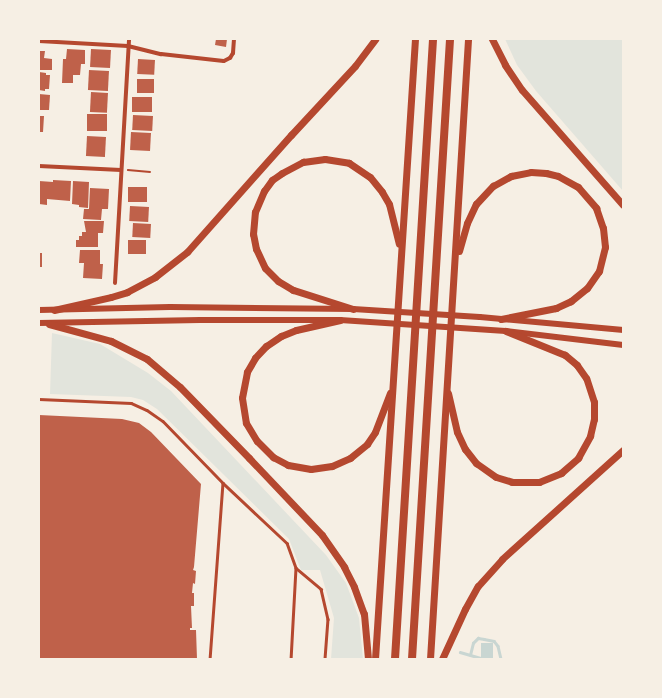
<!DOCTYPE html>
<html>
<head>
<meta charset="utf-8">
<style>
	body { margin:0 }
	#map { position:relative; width:662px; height:698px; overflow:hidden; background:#f6efe4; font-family:"Nunito Sans",sans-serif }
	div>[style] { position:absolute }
	.green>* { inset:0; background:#e2e4dc }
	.water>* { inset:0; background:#c9d6d2; transform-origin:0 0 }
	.stream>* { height:2.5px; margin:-1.25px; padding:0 1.25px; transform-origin:1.25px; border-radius:1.25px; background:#c9d6d2 }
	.building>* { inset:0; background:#bf614a; transform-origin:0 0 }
	.path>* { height:1.5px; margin:-0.75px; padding:0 0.75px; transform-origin:0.75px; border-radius:0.75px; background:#b5482f }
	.service>* { height:2.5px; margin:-1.25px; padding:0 1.25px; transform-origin:1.25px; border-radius:1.25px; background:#b5482f }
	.minor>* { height:4px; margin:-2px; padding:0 2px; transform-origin:2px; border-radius:2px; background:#b5482f }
	.secondary>* { height:6px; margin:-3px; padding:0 3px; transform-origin:3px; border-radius:3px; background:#b5482f }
	.primary>* { height:7px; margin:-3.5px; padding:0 3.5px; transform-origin:3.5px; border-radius:3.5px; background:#b5482f }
	.motorway>* { height:8px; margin:-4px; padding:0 4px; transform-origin:4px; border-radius:4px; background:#b5482f }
	span { translate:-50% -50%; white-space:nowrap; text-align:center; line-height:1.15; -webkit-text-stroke:3.5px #f6efe4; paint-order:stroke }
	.frame { position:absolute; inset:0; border:40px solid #f6efe4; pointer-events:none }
</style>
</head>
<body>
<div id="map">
	<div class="green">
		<i style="clip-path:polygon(505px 39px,623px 39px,623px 191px,536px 91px,517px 65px)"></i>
		<i style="clip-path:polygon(52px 333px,100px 344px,148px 373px,171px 391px,326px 555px,346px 583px,359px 618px,363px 659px,331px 659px,334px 618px,320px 570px,301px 570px,289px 539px,157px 409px,143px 400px,131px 397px,50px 394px)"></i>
	</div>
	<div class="water">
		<i style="left:481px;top:643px;width:12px;height:16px"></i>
	</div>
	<div class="stream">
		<i style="left:460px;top:652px;width:22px;rotate:16deg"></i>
		<i style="left:470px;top:655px;width:12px;rotate:-76deg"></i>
		<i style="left:473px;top:643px;width:7px;rotate:-45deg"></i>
		<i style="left:478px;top:638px;width:6px;rotate:9deg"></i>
		<i style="left:484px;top:639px;width:10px;rotate:11deg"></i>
		<i style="left:494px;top:641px;width:6px;rotate:51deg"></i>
		<i style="left:498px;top:646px;width:13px;rotate:77deg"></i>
	</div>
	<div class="building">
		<i style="clip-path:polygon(216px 39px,227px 39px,226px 47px,215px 45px)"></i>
		<i style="clip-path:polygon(67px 49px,85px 50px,85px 64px,81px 64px,80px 75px,73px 75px,73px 83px,62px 83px,63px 59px,66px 59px)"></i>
		<i style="left:91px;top:49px;width:20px;height:18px;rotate:3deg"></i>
		<i style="clip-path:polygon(39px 51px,45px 51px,44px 58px,52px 59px,52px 70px,39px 70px)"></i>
		<i style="left:138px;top:59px;width:17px;height:15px;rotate:3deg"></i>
		<i style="left:89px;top:70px;width:20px;height:20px;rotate:3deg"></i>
		<i style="clip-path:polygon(39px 72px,46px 73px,46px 75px,50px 75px,49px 89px,45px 89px,45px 91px,39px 90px)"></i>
		<i style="left:137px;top:79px;width:17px;height:14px"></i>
		<i style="left:91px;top:92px;width:17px;height:20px;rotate:3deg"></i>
		<i style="clip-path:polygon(39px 94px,50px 95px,49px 110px,39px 110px)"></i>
		<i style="left:132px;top:97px;width:20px;height:15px"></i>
		<i style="left:87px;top:114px;width:20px;height:17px"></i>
		<i style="left:133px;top:115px;width:20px;height:15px;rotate:3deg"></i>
		<i style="clip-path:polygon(39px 116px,44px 116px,43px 132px,39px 132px)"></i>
		<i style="left:131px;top:132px;width:20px;height:18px;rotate:3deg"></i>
		<i style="left:87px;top:136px;width:19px;height:20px;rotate:3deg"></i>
		<i style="clip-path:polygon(53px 180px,71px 181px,70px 201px,47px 199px,47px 205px,39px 204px,39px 181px,53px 182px)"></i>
		<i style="clip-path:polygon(73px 181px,89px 182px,88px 208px,79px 207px,79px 205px,72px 204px)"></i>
		<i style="left:128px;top:187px;width:19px;height:15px"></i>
		<i style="clip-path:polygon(90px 188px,109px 189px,108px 209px,102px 209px,101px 220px,83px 219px,84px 209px,89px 209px)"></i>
		<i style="left:130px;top:206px;width:19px;height:15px;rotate:3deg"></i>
		<i style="clip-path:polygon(84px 221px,104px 221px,103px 233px,98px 233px,98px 247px,76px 247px,76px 240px,79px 240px,79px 236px,82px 236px,82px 232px,86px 232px)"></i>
		<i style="left:133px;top:223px;width:18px;height:14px;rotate:3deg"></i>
		<i style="left:128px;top:240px;width:18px;height:14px"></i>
		<i style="clip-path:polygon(80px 250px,100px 250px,100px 264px,103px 264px,102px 279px,83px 278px,84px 263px,79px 263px)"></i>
		<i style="left:39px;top:253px;width:3px;height:14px"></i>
		<i style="clip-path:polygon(39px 415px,122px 419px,139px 423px,151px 432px,201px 484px,194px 567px,193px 570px,196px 571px,195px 584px,193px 583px,192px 593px,194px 593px,194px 606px,191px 606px,192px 628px,190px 628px,190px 630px,196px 630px,197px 659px,39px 659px)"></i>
	</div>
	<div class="path">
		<i style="left:128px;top:170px;width:22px;rotate:5deg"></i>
	</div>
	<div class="service">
		<i style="left:39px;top:399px;width:92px;rotate:2.5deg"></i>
		<i style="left:131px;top:403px;width:17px;rotate:24deg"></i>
		<i style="left:147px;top:410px;width:19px;rotate:35deg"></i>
		<i style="left:163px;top:421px;width:86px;rotate:45.9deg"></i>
		<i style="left:223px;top:483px;width:176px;rotate:94.2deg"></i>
		<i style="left:223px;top:483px;width:88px;rotate:43.2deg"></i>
		<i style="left:287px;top:543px;width:27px;rotate:70deg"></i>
		<i style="left:296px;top:568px;width:91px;rotate:93.1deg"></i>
		<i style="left:296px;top:568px;width:33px;rotate:40deg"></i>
		<i style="left:321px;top:589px;width:31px;rotate:77deg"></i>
		<i style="left:328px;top:619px;width:40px;rotate:94.3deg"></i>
	</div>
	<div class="minor">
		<i style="left:39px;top:41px;width:89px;rotate:3.2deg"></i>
		<i style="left:128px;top:46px;width:34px;rotate:14deg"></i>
		<i style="left:161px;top:54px;width:63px;rotate:6.3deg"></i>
		<i style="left:224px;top:61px;width:7px;rotate:-27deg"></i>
		<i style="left:230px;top:58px;width:6px;rotate:-59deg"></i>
		<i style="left:233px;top:53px;width:14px;rotate:-86deg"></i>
		<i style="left:39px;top:166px;width:82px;rotate:2.8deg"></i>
		<i style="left:115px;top:283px;width:244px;rotate:-86.7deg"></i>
	</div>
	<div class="secondary">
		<i style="left:39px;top:310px;width:131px;rotate:-1.3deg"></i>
		<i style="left:170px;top:307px;width:183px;rotate:0.6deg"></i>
		<i style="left:353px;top:309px;width:127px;rotate:3.6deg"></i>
		<i style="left:480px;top:317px;width:144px;rotate:5.2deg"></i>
		<i style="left:39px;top:323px;width:161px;rotate:-1.1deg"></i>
		<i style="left:200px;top:320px;width:140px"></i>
		<i style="left:340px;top:320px;width:166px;rotate:3.8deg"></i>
		<i style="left:506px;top:331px;width:118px;rotate:6.8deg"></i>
	</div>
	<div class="primary">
		<i style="left:492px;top:39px;width:29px;rotate:63deg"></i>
		<i style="left:505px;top:65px;width:30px;rotate:56deg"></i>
		<i style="left:522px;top:90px;width:153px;rotate:48.7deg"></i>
		<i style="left:459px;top:251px;width:29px;rotate:-74deg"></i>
		<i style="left:467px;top:223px;width:21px;rotate:-65deg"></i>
		<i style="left:476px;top:204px;width:25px;rotate:-47deg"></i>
		<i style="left:493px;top:186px;width:21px;rotate:-29deg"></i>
		<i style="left:511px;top:176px;width:20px;rotate:-11deg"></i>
		<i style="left:531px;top:172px;width:15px;rotate:4deg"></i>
		<i style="left:546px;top:173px;width:12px;rotate:14deg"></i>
		<i style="left:558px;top:176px;width:23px;rotate:29deg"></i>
		<i style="left:578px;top:187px;width:28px;rotate:49deg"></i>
		<i style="left:596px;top:208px;width:21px;rotate:71deg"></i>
		<i style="left:603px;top:228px;width:19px;rotate:84deg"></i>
		<i style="left:605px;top:247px;width:25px;rotate:104deg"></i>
		<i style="left:599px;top:271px;width:21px;rotate:125deg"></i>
		<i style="left:587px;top:288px;width:21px;rotate:141deg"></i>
		<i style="left:571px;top:301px;width:17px;rotate:155deg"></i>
		<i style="left:556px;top:308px;width:56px;rotate:168.7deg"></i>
		<i style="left:353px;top:309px;width:63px;rotate:-162.4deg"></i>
		<i style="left:293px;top:290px;width:17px;rotate:-149deg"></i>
		<i style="left:278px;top:281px;width:18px;rotate:-135deg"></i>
		<i style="left:265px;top:268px;width:21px;rotate:-115deg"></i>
		<i style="left:256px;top:249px;width:15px;rotate:-101deg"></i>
		<i style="left:253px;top:234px;width:22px;rotate:-85deg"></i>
		<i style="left:255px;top:212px;width:23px;rotate:-67deg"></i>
		<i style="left:264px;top:191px;width:14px;rotate:-54deg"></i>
		<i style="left:272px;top:180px;width:12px;rotate:-35deg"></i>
		<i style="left:282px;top:173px;width:24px;rotate:-28deg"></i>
		<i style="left:303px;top:162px;width:22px;rotate:-8deg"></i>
		<i style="left:325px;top:159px;width:24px;rotate:9deg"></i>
		<i style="left:349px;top:163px;width:25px;rotate:34deg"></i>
		<i style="left:370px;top:177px;width:19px;rotate:51deg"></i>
		<i style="left:382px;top:192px;width:14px;rotate:60deg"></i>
		<i style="left:389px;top:204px;width:41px;rotate:76deg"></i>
		<i style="left:54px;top:310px;width:58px;rotate:-12.8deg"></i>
		<i style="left:111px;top:297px;width:17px;rotate:-17deg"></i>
		<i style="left:127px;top:292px;width:32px;rotate:-28deg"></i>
		<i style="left:155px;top:277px;width:41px;rotate:-38deg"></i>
		<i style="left:187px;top:252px;width:157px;rotate:-48.4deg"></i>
		<i style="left:291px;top:135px;width:94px;rotate:-47.2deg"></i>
		<i style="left:355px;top:66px;width:34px;rotate:-53deg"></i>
		<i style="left:340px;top:320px;width:45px;rotate:167.2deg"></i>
		<i style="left:296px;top:330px;width:16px;rotate:158deg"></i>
		<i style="left:281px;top:336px;width:18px;rotate:146deg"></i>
		<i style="left:266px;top:346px;width:16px;rotate:133deg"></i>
		<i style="left:255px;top:358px;width:16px;rotate:120deg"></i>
		<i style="left:247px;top:372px;width:26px;rotate:101deg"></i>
		<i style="left:242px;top:398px;width:25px;rotate:81deg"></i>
		<i style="left:246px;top:423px;width:21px;rotate:59deg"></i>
		<i style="left:257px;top:441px;width:23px;rotate:45deg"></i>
		<i style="left:273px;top:457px;width:17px;rotate:28deg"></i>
		<i style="left:288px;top:465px;width:23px;rotate:10deg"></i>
		<i style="left:311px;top:469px;width:21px;rotate:-8deg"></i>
		<i style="left:332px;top:466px;width:20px;rotate:-24deg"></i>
		<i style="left:350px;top:458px;width:22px;rotate:-39deg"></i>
		<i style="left:367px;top:444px;width:14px;rotate:-56deg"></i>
		<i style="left:375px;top:432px;width:42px;rotate:-69deg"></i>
		<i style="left:49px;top:324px;width:64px;rotate:15.3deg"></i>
		<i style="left:111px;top:341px;width:40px;rotate:26.6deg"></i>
		<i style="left:147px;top:359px;width:43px;rotate:40.3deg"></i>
		<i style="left:180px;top:387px;width:99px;rotate:45.8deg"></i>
		<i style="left:249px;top:458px;width:106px;rotate:46.5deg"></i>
		<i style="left:322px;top:535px;width:39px;rotate:55deg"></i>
		<i style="left:344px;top:567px;width:22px;rotate:63deg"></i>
		<i style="left:354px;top:587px;width:29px;rotate:70deg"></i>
		<i style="left:364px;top:614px;width:45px;rotate:84.9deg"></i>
		<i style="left:448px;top:393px;width:40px;rotate:77deg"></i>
		<i style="left:457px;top:432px;width:19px;rotate:65deg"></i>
		<i style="left:465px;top:449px;width:18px;rotate:52deg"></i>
		<i style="left:476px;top:463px;width:24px;rotate:35deg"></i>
		<i style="left:496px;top:477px;width:17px;rotate:17deg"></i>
		<i style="left:512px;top:482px;width:27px"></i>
		<i style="left:539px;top:482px;width:24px;rotate:-22deg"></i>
		<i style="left:561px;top:473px;width:23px;rotate:-41deg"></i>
		<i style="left:578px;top:458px;width:25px;rotate:-61deg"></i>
		<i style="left:590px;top:436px;width:17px;rotate:-77deg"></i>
		<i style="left:594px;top:419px;width:17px;rotate:-90deg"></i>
		<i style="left:594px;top:402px;width:25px;rotate:-108deg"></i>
		<i style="left:586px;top:378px;width:16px;rotate:-125deg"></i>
		<i style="left:577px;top:365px;width:16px;rotate:-140deg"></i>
		<i style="left:565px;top:355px;width:64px;rotate:-157.9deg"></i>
		<i style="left:375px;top:659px;width:621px;rotate:-86.31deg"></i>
		<i style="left:430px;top:659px;width:621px;rotate:-86.49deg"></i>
		<i style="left:442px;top:659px;width:55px;rotate:-65.3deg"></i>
		<i style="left:465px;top:609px;width:26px;rotate:-61deg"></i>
		<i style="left:478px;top:586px;width:36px;rotate:-48deg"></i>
		<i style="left:502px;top:559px;width:163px;rotate:-42deg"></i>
	</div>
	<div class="motorway">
		<i style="left:395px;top:659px;width:621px;rotate:-86.49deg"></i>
		<i style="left:412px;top:659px;width:621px;rotate:-86.49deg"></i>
	</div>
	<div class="frame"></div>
</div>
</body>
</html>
